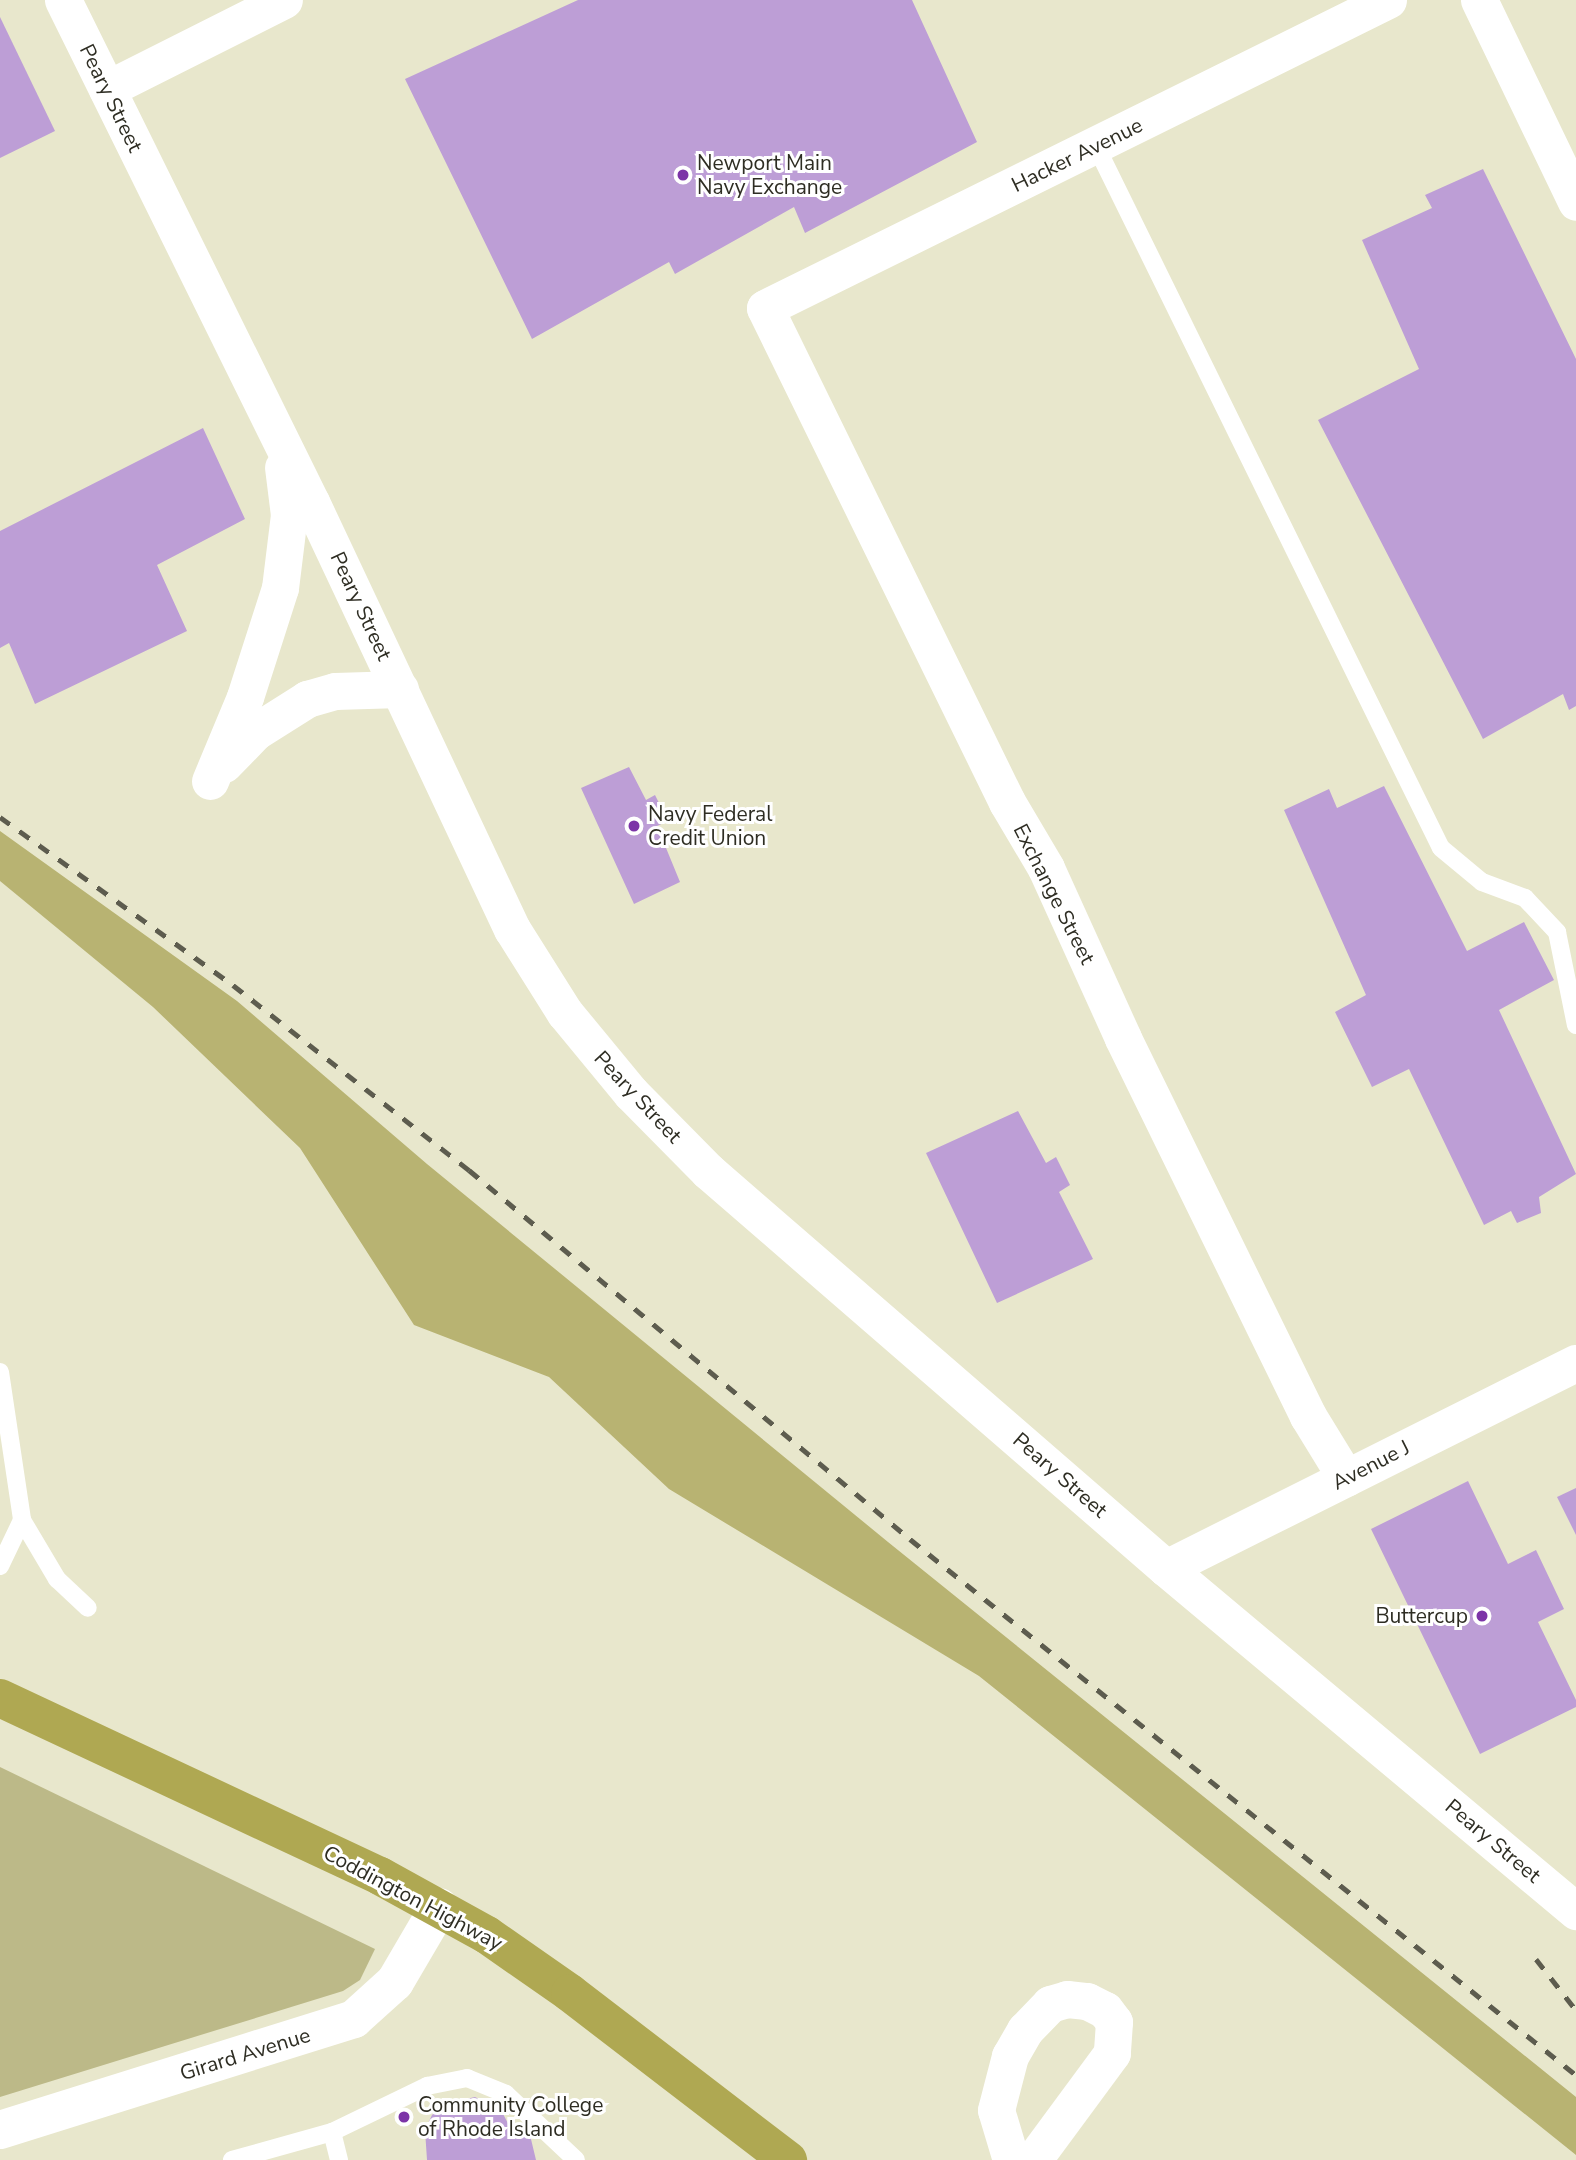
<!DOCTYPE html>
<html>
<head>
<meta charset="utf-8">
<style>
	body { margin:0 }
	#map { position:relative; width:1576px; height:2160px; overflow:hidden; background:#e8e7cc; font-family:"Nunito Sans",sans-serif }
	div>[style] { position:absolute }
	.green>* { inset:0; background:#bcb988 }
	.forest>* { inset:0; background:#b8b372 }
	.building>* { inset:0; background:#bd9ed6 }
	.service>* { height:18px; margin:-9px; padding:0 9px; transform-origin:9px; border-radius:9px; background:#fff }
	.minor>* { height:37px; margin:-18.5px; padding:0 18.5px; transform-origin:18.5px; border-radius:18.5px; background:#fff }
	.tertiary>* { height:38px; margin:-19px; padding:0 19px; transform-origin:19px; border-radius:19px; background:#fff }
	.trunk>* { height:38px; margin:-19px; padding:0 19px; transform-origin:19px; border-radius:19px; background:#afa852 }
	.rail>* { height:5px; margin-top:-2.5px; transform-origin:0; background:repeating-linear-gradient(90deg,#5d5c4e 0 12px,transparent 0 24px) }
	.dots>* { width:19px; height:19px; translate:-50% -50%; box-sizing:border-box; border:4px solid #fff; border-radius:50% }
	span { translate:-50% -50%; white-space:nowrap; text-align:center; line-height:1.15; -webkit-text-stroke:6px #fff; paint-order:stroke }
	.street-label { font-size:21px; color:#2e2d23 }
	.poi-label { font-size:21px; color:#2e2d23 }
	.left { translate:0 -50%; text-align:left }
	.right { translate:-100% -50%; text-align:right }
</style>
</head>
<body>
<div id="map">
	<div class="green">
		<i style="clip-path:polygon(0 1767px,375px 1949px,360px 1980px,343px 1991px,0 2097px)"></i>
	</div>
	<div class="forest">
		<i style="clip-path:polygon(0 831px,237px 1001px,427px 1164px,888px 1542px,1576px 2097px,1576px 2155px,979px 1676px,669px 1489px,549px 1377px,414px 1325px,300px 1148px,153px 1007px,0 881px)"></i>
	</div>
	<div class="building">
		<i style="clip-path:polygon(578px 0,912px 0,977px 142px,805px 233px,794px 207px,675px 274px,669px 262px,532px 339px,405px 79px)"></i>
		<i style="clip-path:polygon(0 17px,55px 131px,0 158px)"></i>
		<i style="clip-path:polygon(1483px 169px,1576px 359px,1576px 706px,1569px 710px,1563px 694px,1483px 739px,1318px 420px,1419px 369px,1362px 240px,1432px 208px,1425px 195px)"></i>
		<i style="clip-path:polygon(203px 428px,245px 519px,157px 565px,187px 631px,35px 704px,9px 643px,0 648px,0 531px)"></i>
		<i style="clip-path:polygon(629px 767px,646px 800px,655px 795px,668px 821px,657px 826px,680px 882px,634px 904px,581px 788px)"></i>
		<i style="clip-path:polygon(1384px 786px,1467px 951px,1524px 922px,1554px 980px,1499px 1010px,1576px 1174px,1539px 1197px,1541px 1213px,1517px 1223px,1511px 1211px,1484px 1225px,1409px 1069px,1372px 1087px,1335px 1012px,1366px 995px,1284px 810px,1329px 789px,1337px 808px)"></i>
		<i style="clip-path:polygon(1018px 1111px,1046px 1163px,1056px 1157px,1070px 1185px,1059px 1192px,1093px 1259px,997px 1303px,926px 1153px)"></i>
		<i style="clip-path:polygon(1468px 1481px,1508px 1564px,1536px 1550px,1564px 1609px,1538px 1622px,1576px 1700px,1576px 1707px,1480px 1754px,1371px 1529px)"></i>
		<i style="clip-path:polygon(1576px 1488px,1576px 1535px,1557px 1497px)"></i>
		<i style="clip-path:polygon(475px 2097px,501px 2110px,515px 2137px,530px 2135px,536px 2160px,427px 2160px,425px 2130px,432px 2115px,445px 2104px)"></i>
	</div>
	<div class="service">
		<i style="left:1095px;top:144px;width:784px;rotate:63.83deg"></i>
		<i style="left:1441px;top:848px;width:53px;rotate:39.7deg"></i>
		<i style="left:1482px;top:882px;width:46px;rotate:20.4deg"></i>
		<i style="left:1525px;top:898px;width:47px;rotate:46.7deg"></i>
		<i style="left:1557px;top:932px;width:95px;rotate:78.5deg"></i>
		<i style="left:0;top:1372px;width:150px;rotate:81.5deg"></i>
		<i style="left:22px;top:1520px;width:69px;rotate:59.3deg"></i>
		<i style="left:57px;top:1579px;width:42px;rotate:43.1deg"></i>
		<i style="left:0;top:1566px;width:51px;rotate:-64.4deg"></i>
		<i style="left:232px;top:2160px;width:104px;rotate:-15.6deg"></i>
		<i style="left:339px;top:2160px;width:29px;rotate:-104deg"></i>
		<i style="left:332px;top:2132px;width:106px;rotate:-25.8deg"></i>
		<i style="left:427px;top:2086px;width:41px;rotate:-11.3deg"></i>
		<i style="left:467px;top:2078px;width:42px;rotate:22.3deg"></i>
		<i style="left:506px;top:2094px;width:96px;rotate:43.3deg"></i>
	</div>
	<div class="minor">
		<i style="left:63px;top:0;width:560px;rotate:63.71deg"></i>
		<i style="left:311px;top:502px;width:472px;rotate:64.8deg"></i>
		<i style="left:512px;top:929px;width:99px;rotate:57.8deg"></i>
		<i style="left:565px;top:1013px;width:104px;rotate:50.5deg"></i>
		<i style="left:631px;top:1093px;width:110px;rotate:45.4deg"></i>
		<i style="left:708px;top:1171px;width:606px;rotate:40.92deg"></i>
		<i style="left:1166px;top:1568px;width:535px;rotate:39.92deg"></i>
		<i style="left:1479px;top:0;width:224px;rotate:64.3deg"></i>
		<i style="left:107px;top:89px;width:198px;rotate:-26.7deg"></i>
		<i style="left:224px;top:764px;width:45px;rotate:-45.9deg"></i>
		<i style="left:255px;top:732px;width:62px;rotate:-32.4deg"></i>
		<i style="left:307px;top:699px;width:29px;rotate:-16deg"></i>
		<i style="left:335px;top:691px;width:65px;rotate:-1.8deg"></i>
		<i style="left:210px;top:781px;width:91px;rotate:-67.4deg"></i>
		<i style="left:245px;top:697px;width:114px;rotate:-72.2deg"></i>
		<i style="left:280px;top:588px;width:74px;rotate:-83deg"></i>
		<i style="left:289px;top:515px;width:48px;rotate:-97.1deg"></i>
		<i style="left:1346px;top:1478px;width:73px;rotate:-121.5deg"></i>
		<i style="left:1308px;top:1416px;width:421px;rotate:-116.1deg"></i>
		<i style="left:1123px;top:1038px;width:187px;rotate:-114.4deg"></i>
		<i style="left:1046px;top:868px;width:77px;rotate:-120.6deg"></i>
		<i style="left:1007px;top:802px;width:550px;rotate:-116.1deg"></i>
		<i style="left:765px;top:308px;width:695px;rotate:-26.31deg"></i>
		<i style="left:1166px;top:1568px;width:458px;rotate:-26.6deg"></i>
		<i style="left:1011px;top:2160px;width:52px;rotate:-106.7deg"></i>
		<i style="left:996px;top:2110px;width:56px;rotate:-75.5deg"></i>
		<i style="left:1010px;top:2056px;width:30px;rotate:-60deg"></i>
		<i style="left:1025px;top:2030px;width:36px;rotate:-46deg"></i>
		<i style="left:1050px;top:2004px;width:18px;rotate:-16deg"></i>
		<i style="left:1067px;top:1999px;width:20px;rotate:6deg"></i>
		<i style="left:1087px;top:2001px;width:20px;rotate:27deg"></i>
		<i style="left:1105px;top:2010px;width:15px;rotate:53deg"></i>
		<i style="left:1114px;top:2022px;width:31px;rotate:94deg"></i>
		<i style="left:1112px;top:2053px;width:133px;rotate:126.4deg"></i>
	</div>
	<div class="tertiary">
		<i style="left:0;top:2130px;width:371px;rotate:-17.4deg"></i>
		<i style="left:354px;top:2019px;width:55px;rotate:-42.1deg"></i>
		<i style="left:395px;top:1982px;width:87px;rotate:-59.6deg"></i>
	</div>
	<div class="trunk">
		<i style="left:0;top:1698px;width:420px;rotate:25.1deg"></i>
		<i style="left:380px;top:1876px;width:122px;rotate:28.9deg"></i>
		<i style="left:487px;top:1935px;width:101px;rotate:34.9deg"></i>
		<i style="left:570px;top:1993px;width:275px;rotate:37.5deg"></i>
	</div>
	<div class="rail">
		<i style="left:0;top:817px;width:287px;rotate:35.8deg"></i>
		<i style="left:233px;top:985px;width:300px;rotate:38.1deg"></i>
		<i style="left:469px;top:1170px;width:575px;rotate:39.92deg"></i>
		<i style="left:910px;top:1539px;width:855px;rotate:38.83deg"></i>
		<i style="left:1536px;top:1959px;width:65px;rotate:51.9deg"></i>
	</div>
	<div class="dots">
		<i style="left:683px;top:175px;background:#7c34a7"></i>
		<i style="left:634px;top:826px;background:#7c34a7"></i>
		<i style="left:1482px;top:1616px;background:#7c34a7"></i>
		<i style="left:404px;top:2117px;background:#7c34a7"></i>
	</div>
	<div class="street-label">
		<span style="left:111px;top:98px;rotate:64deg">Peary Street</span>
		<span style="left:1077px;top:155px;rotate:-26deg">Hacker Avenue</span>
		<span style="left:361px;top:606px;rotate:65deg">Peary Street</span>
		<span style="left:1054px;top:894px;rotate:63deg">Exchange Street</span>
		<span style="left:638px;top:1097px;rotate:47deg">Peary Street</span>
		<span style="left:1371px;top:1465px;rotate:-27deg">Avenue J</span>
		<span style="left:1060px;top:1475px;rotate:41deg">Peary Street</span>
		<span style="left:1493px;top:1841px;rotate:40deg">Peary Street</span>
		<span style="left:413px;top:1898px;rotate:28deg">Coddington Highway</span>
		<span style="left:245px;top:2054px;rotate:-17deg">Girard Avenue</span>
	</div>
	<div class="poi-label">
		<span class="left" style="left:697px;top:175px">Newport Main<br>Navy Exchange</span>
		<span class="left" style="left:648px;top:826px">Navy Federal<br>Credit Union</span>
		<span class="right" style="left:1468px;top:1616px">Buttercup</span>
		<span class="left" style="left:418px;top:2117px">Community College<br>of Rhode Island</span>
	</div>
</div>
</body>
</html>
